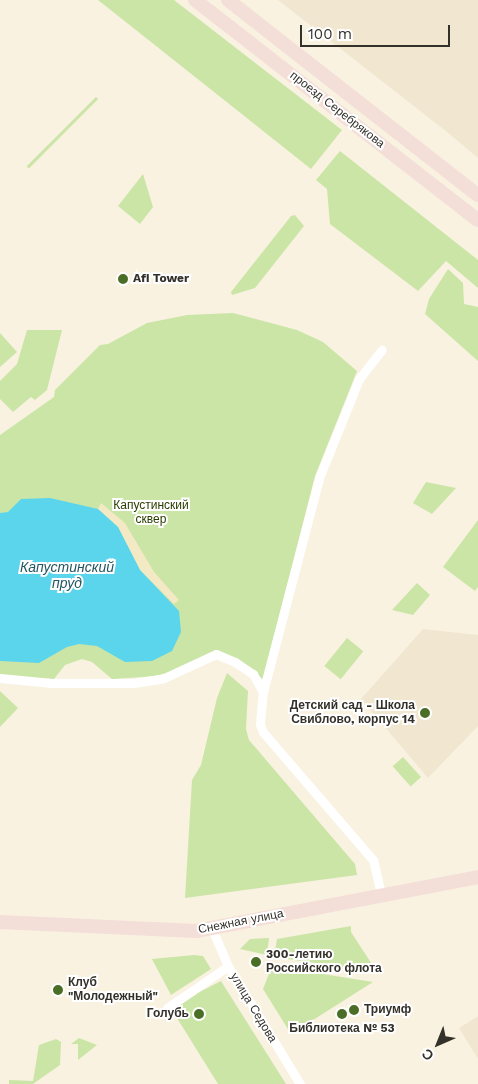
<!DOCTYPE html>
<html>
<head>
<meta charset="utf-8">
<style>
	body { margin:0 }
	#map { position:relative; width:478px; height:1084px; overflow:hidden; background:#f9f2e1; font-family:"Work Sans",sans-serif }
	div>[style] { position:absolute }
	.built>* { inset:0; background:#f1e7d0 }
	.green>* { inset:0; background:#cbe5a7; transform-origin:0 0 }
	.sand>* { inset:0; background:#f3e9c4 }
	.water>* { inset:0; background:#5bd5eb }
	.street>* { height:9px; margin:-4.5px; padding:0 4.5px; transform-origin:4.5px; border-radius:4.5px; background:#fff }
	.secondary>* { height:14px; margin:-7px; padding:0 7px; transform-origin:7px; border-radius:7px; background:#f4ded8 }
	.dots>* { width:14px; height:14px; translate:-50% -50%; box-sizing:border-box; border:2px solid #fff; border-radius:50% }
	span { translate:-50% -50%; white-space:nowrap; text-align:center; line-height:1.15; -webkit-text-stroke:4px #fff; paint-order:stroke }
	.street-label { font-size:12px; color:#34312b }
	.poi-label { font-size:12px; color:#34312b; font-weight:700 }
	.left { translate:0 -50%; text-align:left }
	.right { translate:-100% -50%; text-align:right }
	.park-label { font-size:12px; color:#2b3d00 }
	.water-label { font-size:14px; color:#245761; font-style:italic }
	.north { position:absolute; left:413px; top:1019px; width:50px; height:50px; -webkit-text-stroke:4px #fff; paint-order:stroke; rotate:224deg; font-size:14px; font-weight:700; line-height:20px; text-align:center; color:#34312b }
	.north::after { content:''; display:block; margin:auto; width:18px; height:22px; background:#34312b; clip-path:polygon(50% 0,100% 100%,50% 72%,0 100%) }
	.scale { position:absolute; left:300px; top:25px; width:150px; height:22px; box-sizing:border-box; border:2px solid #34312b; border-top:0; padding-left:6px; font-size:15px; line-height:18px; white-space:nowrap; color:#34312b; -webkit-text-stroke:4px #fff; paint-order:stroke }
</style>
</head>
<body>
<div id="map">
	<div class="built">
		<i style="clip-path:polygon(278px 0,478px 0,478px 158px,447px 132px)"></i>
		<i style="clip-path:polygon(423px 629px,478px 635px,478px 726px,428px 778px,361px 699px)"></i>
		<i style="clip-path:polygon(478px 1016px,478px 1059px,459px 1028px)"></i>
	</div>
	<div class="green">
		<i style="clip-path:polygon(98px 0,174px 0,342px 130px,311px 169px)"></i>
		<i style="left:96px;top:97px;width:3px;height:98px;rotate:45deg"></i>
		<i style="clip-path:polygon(340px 151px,478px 260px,478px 288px,446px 261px,418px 291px,330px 224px,327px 189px,316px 180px)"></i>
		<i style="clip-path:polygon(143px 174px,153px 207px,140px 224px,118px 206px)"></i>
		<i style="clip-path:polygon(295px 215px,304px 226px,255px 288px,232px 295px,231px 292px,291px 216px)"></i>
		<i style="clip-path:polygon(448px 269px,463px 283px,464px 304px,478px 307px,478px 361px,425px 314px,429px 299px)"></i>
		<i style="clip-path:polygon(233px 313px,297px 330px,323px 342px,357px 371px,315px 476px,263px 679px,225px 654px,157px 676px,112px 679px,92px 662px,82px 659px,65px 665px,54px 679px,0 676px,0 435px,54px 397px,55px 390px,100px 345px,108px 344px,147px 323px,187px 315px)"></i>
		<i style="clip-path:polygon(27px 330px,62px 330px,47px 390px,35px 400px,31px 397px,13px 412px,0 399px,0 381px,17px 364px)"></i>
		<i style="clip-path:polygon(0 333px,17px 352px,0 367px)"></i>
		<i style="clip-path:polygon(426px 482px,456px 488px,432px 514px,413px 503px)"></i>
		<i style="clip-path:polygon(478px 520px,478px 587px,475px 591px,443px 567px)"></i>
		<i style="clip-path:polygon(417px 583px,430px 595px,413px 615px,392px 610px)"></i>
		<i style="left:347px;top:638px;width:21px;height:36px;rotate:39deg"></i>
		<i style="clip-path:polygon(227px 673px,248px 691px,246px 729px,249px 740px,355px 864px,357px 875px,185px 898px,192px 780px,201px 765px,217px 698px)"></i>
		<i style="clip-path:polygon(0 691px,18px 708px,0 727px)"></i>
		<i style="left:403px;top:757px;width:27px;height:14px;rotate:48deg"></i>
		<i style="clip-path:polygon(351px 926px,351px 932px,377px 972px,274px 957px,277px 939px)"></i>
		<i style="clip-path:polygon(269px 938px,267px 955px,240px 949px,250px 939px)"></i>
		<i style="clip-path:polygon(194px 955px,203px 956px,211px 969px,171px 995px,152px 959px)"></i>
		<i style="clip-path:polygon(272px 966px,373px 982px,291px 1034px,263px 989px)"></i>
		<i style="clip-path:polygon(221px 981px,286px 1084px,218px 1084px,172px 1010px,174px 1005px)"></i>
		<i style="clip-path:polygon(79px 1038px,97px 1045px,78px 1060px,78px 1044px,71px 1044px)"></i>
		<i style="clip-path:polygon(56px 1039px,61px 1042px,60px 1065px,33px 1084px,9px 1084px,9px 1080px,33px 1081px,39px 1045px)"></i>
	</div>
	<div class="sand">
		<i style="clip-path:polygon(101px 503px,125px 523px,154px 572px,179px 600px,174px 604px,140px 570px,118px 527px,98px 509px)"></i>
	</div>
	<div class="water">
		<i style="clip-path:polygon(50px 498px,98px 509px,118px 527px,140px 570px,179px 611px,181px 632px,172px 651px,152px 661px,125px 662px,97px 646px,79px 644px,67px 647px,39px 663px,0 661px,0 513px,8px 512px,21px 499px)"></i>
	</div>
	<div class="street">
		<i style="left:0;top:678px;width:52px;rotate:5.5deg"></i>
		<i style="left:52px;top:683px;width:82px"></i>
		<i style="left:134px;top:683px;width:30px;rotate:-9deg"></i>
		<i style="left:164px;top:678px;width:57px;rotate:-24.8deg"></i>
		<i style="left:216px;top:654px;width:21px;rotate:23deg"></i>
		<i style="left:235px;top:662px;width:22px;rotate:34deg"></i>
		<i style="left:253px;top:674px;width:21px;rotate:61deg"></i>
		<i style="left:381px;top:894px;width:35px;rotate:-103deg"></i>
		<i style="left:373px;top:860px;width:169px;rotate:-130.7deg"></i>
		<i style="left:263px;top:732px;width:9px;rotate:-111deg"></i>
		<i style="left:260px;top:724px;width:32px;rotate:-85deg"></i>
		<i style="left:263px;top:692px;width:221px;rotate:-75.3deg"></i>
		<i style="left:319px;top:478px;width:107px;rotate:-68deg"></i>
		<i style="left:359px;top:379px;width:37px;rotate:-52deg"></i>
		<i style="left:212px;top:929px;width:40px;rotate:66.6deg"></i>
		<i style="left:228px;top:966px;width:138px;rotate:58.6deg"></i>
		<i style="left:167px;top:1008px;width:74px;rotate:-34.5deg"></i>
	</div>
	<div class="secondary">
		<i style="left:195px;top:0;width:358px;rotate:37.9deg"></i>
		<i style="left:228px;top:0;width:317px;rotate:38deg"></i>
		<i style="left:0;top:922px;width:196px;rotate:2.6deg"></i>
		<i style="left:196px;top:931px;width:287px;rotate:-10.8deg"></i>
	</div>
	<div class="dots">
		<i style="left:123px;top:279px;background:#4b6e26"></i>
		<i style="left:425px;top:713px;background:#4b6e26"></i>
		<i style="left:256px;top:962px;background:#4b6e26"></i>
		<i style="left:58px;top:990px;background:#4b6e26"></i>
		<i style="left:354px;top:1010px;background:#4b6e26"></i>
		<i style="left:199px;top:1014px;background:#4b6e26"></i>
		<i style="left:342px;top:1014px;background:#4b6e26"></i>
	</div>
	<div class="street-label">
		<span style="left:337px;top:110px;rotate:38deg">проезд Серебрякова</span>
		<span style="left:241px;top:922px;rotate:-11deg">Снежная улица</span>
		<span style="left:253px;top:1008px;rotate:59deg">улица Седова</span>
	</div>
	<div class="poi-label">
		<span class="left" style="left:133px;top:279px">Afi Tower</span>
		<span class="right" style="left:415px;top:713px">Детский сад - Школа<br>Свиблово, корпус 14</span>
		<span class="left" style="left:266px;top:962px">300-летию<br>Российского флота</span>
		<span class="left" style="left:68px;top:990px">Клуб<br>"Молодежный"</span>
		<span class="left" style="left:364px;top:1010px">Триумф</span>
		<span class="right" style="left:189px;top:1014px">Голубь</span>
		<span style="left:342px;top:1029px">Библиотека № 53</span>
	</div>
	<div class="park-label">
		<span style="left:151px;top:513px">Капустинский<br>сквер</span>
	</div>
	<div class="water-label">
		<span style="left:67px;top:575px">Капустинский<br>пруд</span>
	</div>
	<div class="north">С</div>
	<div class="scale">100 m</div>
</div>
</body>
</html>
